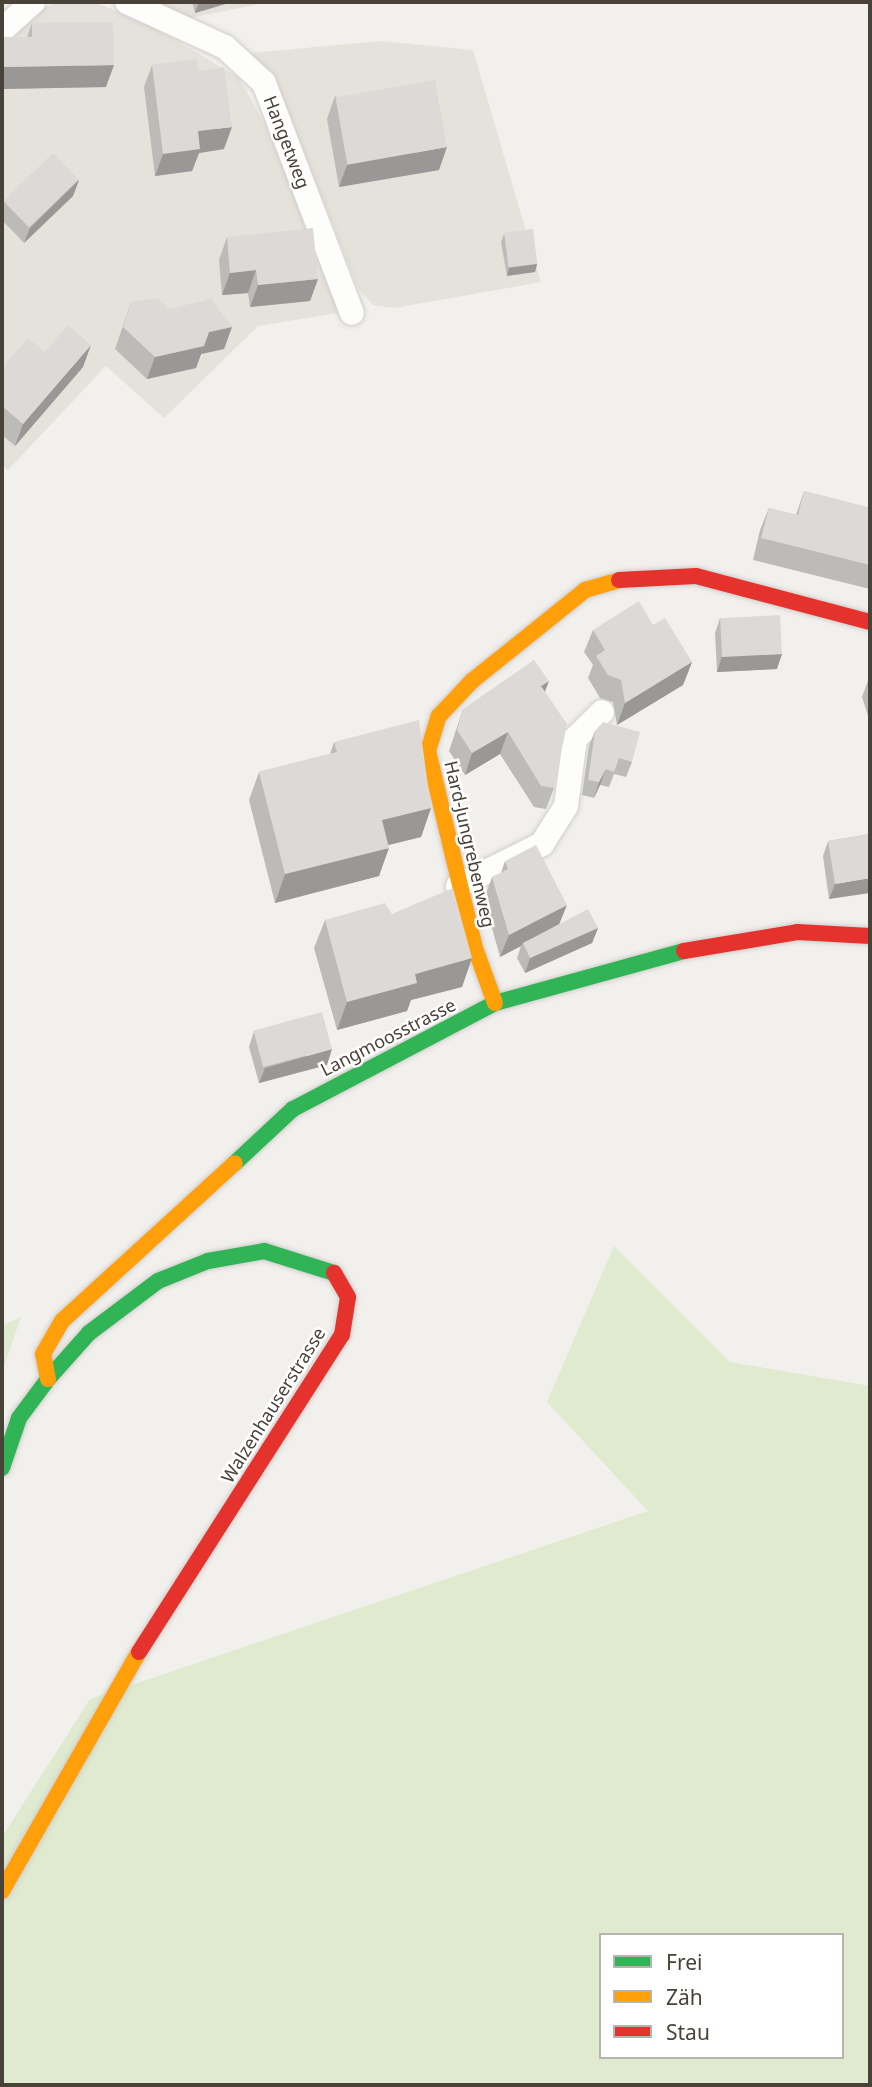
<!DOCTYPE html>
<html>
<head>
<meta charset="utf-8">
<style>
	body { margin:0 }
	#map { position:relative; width:872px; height:2087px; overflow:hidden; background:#f2f0ed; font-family:"Noto Sans",sans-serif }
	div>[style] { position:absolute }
	.residential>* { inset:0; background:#e5e2db }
	.green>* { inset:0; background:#dfeacf }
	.roads { filter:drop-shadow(0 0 2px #d0cecb) drop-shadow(0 0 2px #d0cecb) }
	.street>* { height:24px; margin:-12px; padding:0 12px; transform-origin:12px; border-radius:12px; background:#fdfdfc }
	.fast>* { height:16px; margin:-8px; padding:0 8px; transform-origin:8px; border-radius:8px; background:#30b455 }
	.slow>* { height:16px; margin:-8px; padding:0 8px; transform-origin:8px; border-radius:8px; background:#ff9f0a }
	.jam>* { height:16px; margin:-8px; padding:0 8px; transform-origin:8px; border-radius:8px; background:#e5322d }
	.wall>* { inset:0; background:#bdbbb8 }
	.shaded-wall>* { inset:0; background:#9a9896 }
	.building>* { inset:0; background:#dcd9d6; transform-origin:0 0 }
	span { translate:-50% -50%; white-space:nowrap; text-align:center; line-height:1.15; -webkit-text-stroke:5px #fff; paint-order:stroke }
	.street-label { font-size:18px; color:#484239 }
	.frame { position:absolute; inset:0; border:4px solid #484239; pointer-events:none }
	.legend { position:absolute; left:599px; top:1933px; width:245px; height:126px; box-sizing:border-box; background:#fff; border:2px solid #b6b3b0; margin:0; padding:9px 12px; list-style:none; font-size:21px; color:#484239 }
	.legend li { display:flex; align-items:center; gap:14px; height:35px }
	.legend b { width:35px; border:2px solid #b6b3b0 }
</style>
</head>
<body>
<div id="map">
	<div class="residential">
		<i style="clip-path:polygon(58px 2px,94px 2px,149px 24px,239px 78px,265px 125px,343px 312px,258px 326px,164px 418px,106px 366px,8px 470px,2px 466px,2px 39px,31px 13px)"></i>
		<i style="clip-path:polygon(145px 2px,269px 2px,185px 19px)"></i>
		<i style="clip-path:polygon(381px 41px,473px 50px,541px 282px,395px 308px,373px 305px,358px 288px,284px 101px,252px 53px)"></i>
	</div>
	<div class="green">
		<i style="clip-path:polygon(evenodd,614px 1246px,730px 1362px,870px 1386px,870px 2085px,2px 2085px,2px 1837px,90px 1699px,648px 1511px,547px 1402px,614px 1246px,601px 1935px,842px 1935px,842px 2057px,601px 2057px,601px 1935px)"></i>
		<i style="clip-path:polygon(21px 1317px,2px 1372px,2px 1326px)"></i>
	</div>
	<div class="roads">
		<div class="street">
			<i style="left:127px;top:2px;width:108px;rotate:24.7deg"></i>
			<i style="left:225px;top:47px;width:53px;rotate:42.7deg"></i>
			<i style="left:264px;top:83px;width:246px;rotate:69.1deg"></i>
			<i style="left:2px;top:30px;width:42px;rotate:-42.1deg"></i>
			<i style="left:458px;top:886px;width:94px;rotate:-26.6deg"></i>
			<i style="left:542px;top:844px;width:45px;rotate:-57.7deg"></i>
			<i style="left:566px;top:806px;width:68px;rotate:-82.3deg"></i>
			<i style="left:575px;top:739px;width:38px;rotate:-45deg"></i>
		</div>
		<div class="fast">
			<i style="left:235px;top:1163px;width:79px;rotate:-43deg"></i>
			<i style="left:293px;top:1109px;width:228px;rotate:-27.7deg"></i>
			<i style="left:495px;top:1003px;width:196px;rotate:-15.4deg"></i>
			<i style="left:2px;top:1468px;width:53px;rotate:-71.2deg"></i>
			<i style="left:19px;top:1418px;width:49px;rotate:-53.4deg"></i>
			<i style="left:48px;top:1379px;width:62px;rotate:-48.3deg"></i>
			<i style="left:89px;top:1333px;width:86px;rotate:-37deg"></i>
			<i style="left:158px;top:1281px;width:54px;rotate:-21.8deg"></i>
			<i style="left:208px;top:1261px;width:57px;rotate:-10.1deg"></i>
			<i style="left:264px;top:1251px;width:73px;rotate:17.4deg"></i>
		</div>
		<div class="slow">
			<i style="left:495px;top:1003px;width:59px;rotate:-110deg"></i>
			<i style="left:475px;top:948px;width:203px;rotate:-103.4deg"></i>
			<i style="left:428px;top:751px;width:37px;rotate:-73deg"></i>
			<i style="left:439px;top:716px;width:48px;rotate:-46.7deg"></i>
			<i style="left:472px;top:681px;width:145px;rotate:-38.8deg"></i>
			<i style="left:585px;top:590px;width:35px;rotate:-16deg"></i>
			<i style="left:48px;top:1379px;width:25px;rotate:-101deg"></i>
			<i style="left:43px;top:1354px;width:38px;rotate:-60deg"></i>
			<i style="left:62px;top:1321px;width:234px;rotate:-42.4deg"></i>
			<i style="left:2px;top:1891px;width:275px;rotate:-60.2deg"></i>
		</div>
		<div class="jam">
			<i style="left:619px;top:580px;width:77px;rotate:-3deg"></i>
			<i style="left:696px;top:576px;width:180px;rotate:14.8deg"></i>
			<i style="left:684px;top:951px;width:115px;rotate:-9.5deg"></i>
			<i style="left:797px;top:932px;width:73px;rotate:3.1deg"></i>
			<i style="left:139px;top:1652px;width:376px;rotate:-57.4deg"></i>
			<i style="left:342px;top:1335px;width:38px;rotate:-81deg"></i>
			<i style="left:348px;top:1297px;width:28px;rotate:-120deg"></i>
		</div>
	</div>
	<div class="wall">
		<i style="clip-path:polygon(192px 2px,232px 2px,195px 13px)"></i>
		<i style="clip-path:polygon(32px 23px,106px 87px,2px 89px,2px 41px,3px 37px,27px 37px)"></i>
		<i style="clip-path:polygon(152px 65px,198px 71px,224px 149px,199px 153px,192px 171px,155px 176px,144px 87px)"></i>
		<i style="clip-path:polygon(335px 96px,439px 170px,339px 187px,327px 119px)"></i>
		<i style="clip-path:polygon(79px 180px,73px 196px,24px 243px,2px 220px,2px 206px,4px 201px)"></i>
		<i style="clip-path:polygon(504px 234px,537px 264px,535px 272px,507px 276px,501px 242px)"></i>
		<i style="clip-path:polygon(227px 237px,318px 279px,310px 301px,250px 307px,248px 293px,222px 295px,219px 260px)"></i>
		<i style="clip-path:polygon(131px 302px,169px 309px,232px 327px,224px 349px,201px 354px,196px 368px,147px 379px,115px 349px)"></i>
		<i style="clip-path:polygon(45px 352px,83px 367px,15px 446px,2px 435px,2px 368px)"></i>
		<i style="clip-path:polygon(804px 491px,870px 508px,870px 589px,753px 560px,760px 530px,769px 508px,796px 515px)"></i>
		<i style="clip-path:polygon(720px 618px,777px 669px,717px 672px,715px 633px)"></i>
		<i style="clip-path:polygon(653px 625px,692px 662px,683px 685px,617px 725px,613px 702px,600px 698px,588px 678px,593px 665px,584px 652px,593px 630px)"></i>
		<i style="clip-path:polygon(870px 675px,870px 722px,862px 697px)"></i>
		<i style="clip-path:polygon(545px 691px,554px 788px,546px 809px,534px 807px,500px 754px,465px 775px,449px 751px,463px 709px)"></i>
		<i style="clip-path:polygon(595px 731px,632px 762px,626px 777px,614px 774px,609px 787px,600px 785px,594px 798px,582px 795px,589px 746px)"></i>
		<i style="clip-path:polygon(334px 742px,431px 808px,421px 837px,388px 845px,379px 876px,275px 903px,249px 800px,259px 772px,330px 754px)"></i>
		<i style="clip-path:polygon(870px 834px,829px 899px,823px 856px,828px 841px)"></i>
		<i style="clip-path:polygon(505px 861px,560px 924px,598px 928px,592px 943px,525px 973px,517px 958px,521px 946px,500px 957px,484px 899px,492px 877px,501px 873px)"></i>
		<i style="clip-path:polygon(392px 914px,472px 958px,462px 987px,411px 1000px,407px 1011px,337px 1030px,314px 948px,325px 920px)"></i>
		<i style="clip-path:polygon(254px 1031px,327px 1065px,259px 1083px,249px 1047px)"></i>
	</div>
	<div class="shaded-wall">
		<i style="clip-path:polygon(199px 2px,232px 2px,195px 13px)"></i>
		<i style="clip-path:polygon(114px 65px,106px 87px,2px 89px,2px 72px,4px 67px)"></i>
		<i style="clip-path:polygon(232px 127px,224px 149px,199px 153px,192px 171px,155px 176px,163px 154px,198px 131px)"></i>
		<i style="clip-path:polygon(447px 147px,439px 170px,339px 187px,347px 165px)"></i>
		<i style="clip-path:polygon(79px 180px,73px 196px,24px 243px,30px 228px)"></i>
		<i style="clip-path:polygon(537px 264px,535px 272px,507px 276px,509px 268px)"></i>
		<i style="clip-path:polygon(256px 270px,248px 293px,222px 295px,230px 273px)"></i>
		<i style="clip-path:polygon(318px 279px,310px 301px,250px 307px,258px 285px)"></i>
		<i style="clip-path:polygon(232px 327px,224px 349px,201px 354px,209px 332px)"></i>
		<i style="clip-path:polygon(91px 345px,83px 367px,15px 446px,23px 424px)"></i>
		<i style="clip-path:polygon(204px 346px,196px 368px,147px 379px,155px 357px)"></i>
		<i style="clip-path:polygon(782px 654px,777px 669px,717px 672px,722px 656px)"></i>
		<i style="clip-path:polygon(692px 662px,683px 685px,617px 725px,625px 703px)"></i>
		<i style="clip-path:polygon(549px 681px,541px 702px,541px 686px)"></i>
		<i style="clip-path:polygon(508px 732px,500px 754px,465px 775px,472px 753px)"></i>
		<i style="clip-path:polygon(606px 769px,600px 785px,594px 798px,599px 782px)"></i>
		<i style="clip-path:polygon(431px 808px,421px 837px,372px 849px,382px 820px)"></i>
		<i style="clip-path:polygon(389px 848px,379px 876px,275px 903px,285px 874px)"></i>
		<i style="clip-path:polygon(870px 878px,870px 893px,829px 899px,835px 884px)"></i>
		<i style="clip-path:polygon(567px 905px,558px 927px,523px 943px,521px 946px,500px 957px,509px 935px)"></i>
		<i style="clip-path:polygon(598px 928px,592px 943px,525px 973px,530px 958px)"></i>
		<i style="clip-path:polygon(472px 958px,462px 987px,411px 1000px,407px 1011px,337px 1030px,347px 1002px,415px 974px)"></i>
		<i style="clip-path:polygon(332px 1049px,327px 1065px,259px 1083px,265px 1068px)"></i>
	</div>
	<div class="building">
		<i style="clip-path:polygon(113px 22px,114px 65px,4px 67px,3px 37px,32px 37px,32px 23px)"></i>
		<i style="clip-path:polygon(197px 59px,198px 71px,224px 67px,232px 127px,198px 131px,200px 149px,163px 154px,152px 65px)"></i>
		<i style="left:435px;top:80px;width:68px;height:101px;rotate:80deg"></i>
		<i style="left:53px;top:153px;width:37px;height:69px;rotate:46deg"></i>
		<i style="clip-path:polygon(313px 228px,318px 279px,258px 285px,256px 270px,230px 273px,227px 237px)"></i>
		<i style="left:533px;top:229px;width:35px;height:29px;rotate:83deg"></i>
		<i style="clip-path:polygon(157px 298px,169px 309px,211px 299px,232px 327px,209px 332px,204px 346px,155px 357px,123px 327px,131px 302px)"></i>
		<i style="clip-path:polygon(68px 325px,91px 345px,23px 424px,2px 406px,2px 368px,28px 338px,45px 352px)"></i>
		<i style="clip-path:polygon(804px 491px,870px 508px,870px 565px,761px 538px,769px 508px,798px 515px)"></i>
		<i style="clip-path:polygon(639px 601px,653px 625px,665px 618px,692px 662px,625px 703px,621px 680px,608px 675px,596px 656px,605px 650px,593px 630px)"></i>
		<i style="left:780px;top:615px;width:39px;height:60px;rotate:87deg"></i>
		<i style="clip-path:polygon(534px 660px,549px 681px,541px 686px,567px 724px,554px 788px,541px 786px,508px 732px,472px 753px,457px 730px,463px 709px)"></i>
		<i style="clip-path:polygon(419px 720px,431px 808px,382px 820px,389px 848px,285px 874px,259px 772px,337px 752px,334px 742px)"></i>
		<i style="clip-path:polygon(603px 722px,640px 732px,632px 762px,619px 758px,614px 772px,606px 769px,599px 782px,588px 780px,595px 731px)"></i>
		<i style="clip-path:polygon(870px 834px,870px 878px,835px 884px,828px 841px)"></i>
		<i style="clip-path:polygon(536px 845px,567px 905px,509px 935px,492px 877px,508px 869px,505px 861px)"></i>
		<i style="clip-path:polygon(453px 888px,472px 958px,415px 974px,417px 983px,347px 1002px,325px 920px,385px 903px,392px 914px)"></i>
		<i style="clip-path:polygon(588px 909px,598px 928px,530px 958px,523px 943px)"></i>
		<i style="left:322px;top:1012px;width:38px;height:71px;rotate:75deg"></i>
	</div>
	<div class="street-label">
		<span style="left:287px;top:142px;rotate:69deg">Hangetweg</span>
		<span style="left:470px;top:844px;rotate:77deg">Hard-Jungrebenweg</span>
		<span style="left:388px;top:1037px;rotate:-27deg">Langmoosstrasse</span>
		<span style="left:273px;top:1405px;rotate:-58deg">Walzenhauserstrasse</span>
	</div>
	<div class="frame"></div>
	<ul class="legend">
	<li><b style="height:9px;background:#30b455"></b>Frei</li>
	<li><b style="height:9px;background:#ff9f0a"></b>Zäh</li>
	<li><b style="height:9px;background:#e5322d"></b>Stau</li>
	</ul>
</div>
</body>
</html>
